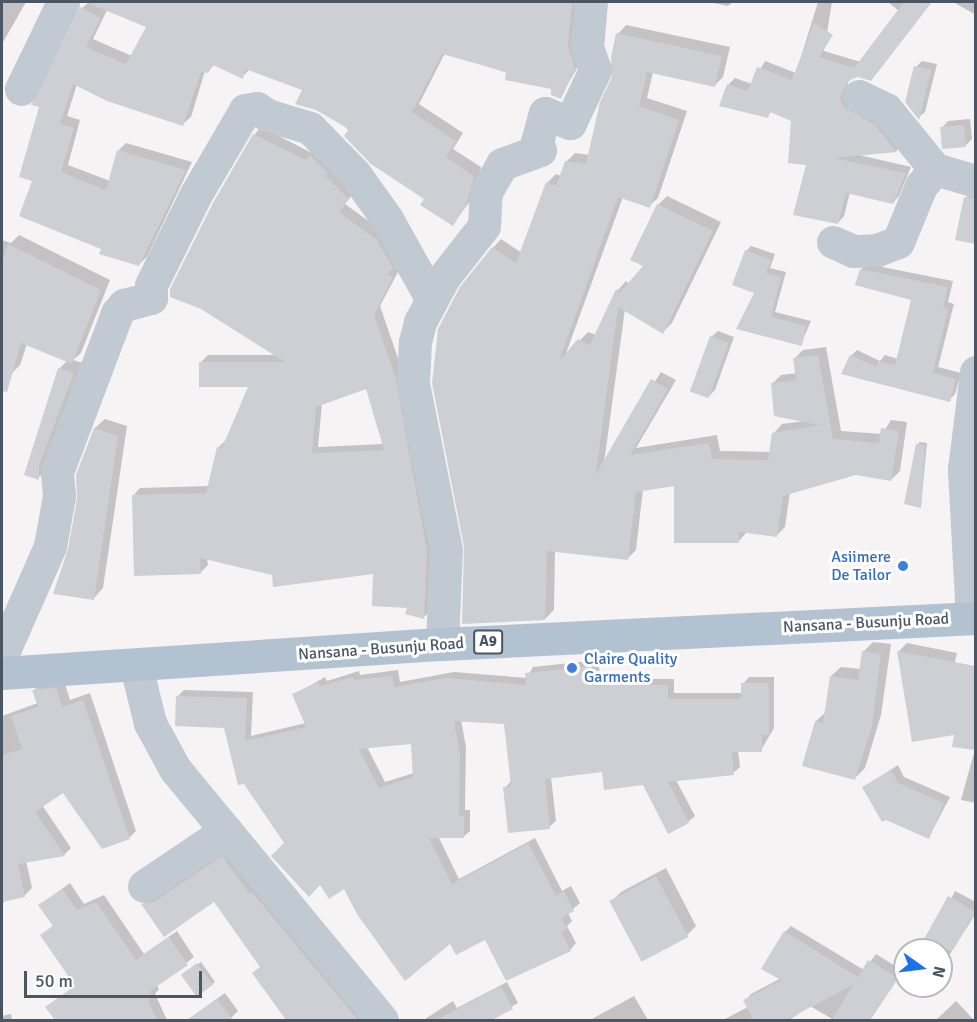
<!DOCTYPE html>
<html>
<head>
<meta charset="utf-8">
<style>
	body { margin:0 }
	#map { position:relative; width:977px; height:1022px; overflow:hidden; background:#f5f3f3; font-family:Signika,sans-serif }
	div>[style] { position:absolute }
	.shadow>* { inset:0; background:#0003 }
	.building>* { inset:0; background:#cdcfd5; transform-origin:0 0 }
	.minor>* { height:33px; margin:-16.5px; padding:0 16.5px; transform-origin:16.5px; border-radius:16.5px; background:#c1cad2 }
	.major>* { height:33px; margin:-16.5px; padding:0 16.5px; transform-origin:16.5px; border-radius:16.5px; background:#b3c2d1 }
	.dots>* { width:16px; height:16px; translate:-50% -50%; box-sizing:border-box; border:3px solid #fff; border-radius:50% }
	span { translate:-50% -50%; white-space:nowrap; text-align:center; line-height:1.15; -webkit-text-stroke:6px #fff; paint-order:stroke }
	.shield-label span { padding:2px 4px; background:#fff; border:2px solid; border-radius:4px; -webkit-text-stroke-width:0 }
	.shield-label { font-size:15px; color:#4a5661; font-weight:700 }
	.shop-label { font-size:16px; color:#366cbe }
	.right { translate:-100% -50%; text-align:right }
	.left { translate:0 -50%; text-align:left }
	.street-label { font-size:16px; color:#4a5661 }
	.frame { position:absolute; inset:0; border:3px solid #4a5661; pointer-events:none }
	.north { position:absolute; left:893px; top:938px; width:60px; height:60px; box-sizing:border-box; background:#fff; border:2px solid #b7bbc0; border-radius:50%; rotate:104deg; font-size:16px; font-weight:700; line-height:24px; text-align:center; color:#4a5661 }
	.north::after { content:''; display:block; margin:auto; width:21px; height:27px; background:#1a73e8; clip-path:polygon(50% 0,100% 100%,50% 72%,0 100%) }
	.scale { position:absolute; left:24px; top:971px; width:178px; height:27px; box-sizing:border-box; border:3px solid #4a5661; border-top:0; padding-left:8px; font-size:18px; line-height:21px; white-space:nowrap; color:#4a5661; -webkit-text-stroke:4px #fff; paint-order:stroke }
</style>
</head>
<body>
<div id="map">
	<div class="shadow">
		<i style="clip-path:polygon(2px 2px,26px 2px,2px 44px)"></i>
		<i style="clip-path:polygon(evenodd,89px 2px,580px 2px,582px 60px,560px 97px,552px 87px,445px 53px,419px 104px,463px 133px,453px 149px,481px 167px,474px 196px,453px 224px,304px 90px,250px 69px,242px 77px,215px 65px,205px 71px,191px 117px,183px 124px,77px 84px,67px 116px,80px 120px,68px 165px,110px 181px,118px 151px,126px 143px,192px 162px,147px 257px,139px 264px,102px 248px,34px 180px,82px 8px,89px 2px,107px 10px,149px 26px,132px 56px,93px 39px,107px 10px)"></i>
		<i style="clip-path:polygon(709px 2px,733px 2px,728px 6px)"></i>
		<i style="clip-path:polygon(818px 2px,832px 2px,824px 51px,861px 62px,899px 11px,888px 2px,930px 2px,848px 82px,850px 101px,902px 145px,896px 151px,855px 154px,911px 167px,899px 196px,893px 203px,850px 192px,844px 216px,838px 223px,808px 163px,792px 119px,772px 111px,767px 116px,728px 85px,735px 78px,752px 84px,765px 61px,796px 73px)"></i>
		<i style="clip-path:polygon(953px 2px,976px 2px,976px 15px)"></i>
		<i style="clip-path:polygon(626px 25px,730px 47px,723px 77px,714px 86px,653px 72px,647px 98px,687px 111px,658px 198px,649px 206px,623px 197px,565px 356px,588px 332px,596px 335px,618px 290px,626px 281px,629px 284px,645px 265px,658px 205px,667px 196px,721px 222px,672px 323px,663px 332px,625px 309px,604px 463px,661px 372px,676px 380px,636px 448px,717px 435px,720px 451px,771px 452px,774px 433px,782px 424px,804px 421px,772px 384px,781px 375px,797px 373px,795px 358px,803px 350px,826px 347px,841px 431px,882px 434px,891px 420px,907px 422px,900px 471px,891px 480px,855px 474px,790px 492px,785px 527px,776px 536px,747px 532px,738px 542px,676px 484px,643px 489px,636px 550px,627px 559px,555px 550px,554px 610px,545px 619px,493px 248px,501px 239px,522px 253px,547px 183px,556px 174px,561px 176px,566px 162px,575px 153px,590px 155px,614px 77px,618px 34px)"></i>
		<i style="clip-path:polygon(922px 61px,937px 64px,925px 112px,919px 117px,916px 67px)"></i>
		<i style="clip-path:polygon(970px 119px,972px 139px,966px 145px,942px 128px,948px 121px)"></i>
		<i style="clip-path:polygon(evenodd,261px 127px,314px 154px,356px 190px,345px 204px,385px 233px,399px 259px,394px 267px,399px 270px,380px 306px,401px 367px,434px 543px,431px 610px,424px 617px,375px 572px,273px 574px,207px 558px,208px 565px,200px 573px,133px 496px,140px 488px,209px 486px,218px 448px,226px 440px,250px 386px,201px 362px,208px 355px,277px 355px,254px 135px,261px 127px,368px 387px,383px 444px,318px 447px,322px 403px,368px 387px)"></i>
		<i style="clip-path:polygon(972px 191px,976px 192px,976px 243px,957px 239px,966px 198px)"></i>
		<i style="clip-path:polygon(19px 235px,110px 280px,81px 353px,73px 360px,83px 363px,48px 468px,38px 478px,25px 474px,59px 369px,67px 361px,27px 344px,20px 365px,11px 374px,4px 372px,2px 383px,2px 240px,11px 243px)"></i>
		<i style="clip-path:polygon(751px 246px,775px 254px,770px 268px,786px 272px,775px 312px,811px 321px,801px 344px,739px 328px,756px 292px,746px 251px)"></i>
		<i style="clip-path:polygon(867px 264px,953px 281px,948px 302px,954px 304px,938px 367px,961px 373px,955px 394px,949px 400px,851px 356px,857px 350px,880px 361px,885px 355px,898px 359px,913px 299px,861px 270px)"></i>
		<i style="clip-path:polygon(718px 331px,734px 337px,715px 390px,709px 396px,711px 337px)"></i>
		<i style="clip-path:polygon(105px 419px,127px 426px,103px 588px,94px 598px,70px 550px,95px 428px)"></i>
		<i style="clip-path:polygon(920px 442px,927px 443px,921px 506px,917px 445px)"></i>
		<i style="clip-path:polygon(873px 642px,891px 644px,881px 715px,865px 768px,855px 778px,816px 721px,827px 711px,831px 676px,841px 667px,861px 669px,863px 652px)"></i>
		<i style="clip-path:polygon(907px 643px,957px 653px,954px 666px,976px 674px,976px 803px,961px 800px,975px 749px,954px 746px,956px 733px,899px 651px)"></i>
		<i style="clip-path:polygon(evenodd,598px 660px,601px 681px,640px 676px,641px 679px,674px 679px,674px 693px,742px 693px,743px 684px,749px 677px,774px 677px,774px 728px,761px 750px,738px 750px,740px 767px,733px 773px,676px 780px,695px 816px,688px 822px,643px 784px,603px 770px,551px 777px,556px 821px,549px 827px,505px 788px,511px 781px,505px 722px,461px 720px,466px 747px,465px 810px,470px 810px,470px 831px,463px 837px,438px 836px,459px 879px,535px 838px,562px 891px,571px 886px,580px 903px,568px 913px,572px 921px,567px 926px,576px 943px,570px 950px,485px 938px,450px 942px,345px 887px,320px 883px,286px 843px,226px 726px,178px 696px,184px 690px,253px 692px,251px 736px,306px 723px,294px 695px,325px 677px,327px 681px,359px 671px,360px 675px,398px 670px,400px 682px,454px 672px,527px 678px,533px 667px,598px 660px,413px 742px,414px 773px,385px 782px,367px 747px,413px 742px)"></i>
		<i style="clip-path:polygon(64px 681px,70px 700px,90px 693px,136px 831px,129px 838px,63px 791px,42px 805px,71px 848px,64px 855px,26px 861px,32px 888px,24px 896px,5px 900px,2px 906px,2px 716px,38px 703px,34px 690px,41px 683px)"></i>
		<i style="clip-path:polygon(898px 765px,904px 777px,950px 797px,929px 837px,864px 787px)"></i>
		<i style="clip-path:polygon(232px 848px,375px 1020px,288px 1020px,254px 974px,261px 966px,214px 900px,143px 904px)"></i>
		<i style="clip-path:polygon(666px 868px,696px 926px,687px 935px,611px 902px,621px 892px)"></i>
		<i style="clip-path:polygon(70px 883px,84px 904px,104px 895px,144px 954px,177px 931px,194px 957px,157px 985px,159px 989px,155px 994px,167px 1020px,57px 1020px,47px 1007px,76px 985px,42px 935px,54px 925px,40px 905px)"></i>
		<i style="clip-path:polygon(955px 891px,976px 902px,976px 913px,945px 962px,941px 959px,941px 950px,924px 950px)"></i>
		<i style="clip-path:polygon(791px 926px,864px 970px,876px 954px,903px 971px,870px 1020px,834px 1020px,810px 1006px,789px 1020px,723px 1020px,748px 1007px,745px 1001px,751px 994px,781px 978px,785px 932px)"></i>
		<i style="clip-path:polygon(201px 962px,215px 982px,212px 984px,186px 973px)"></i>
		<i style="clip-path:polygon(507px 982px,518px 1003px,489px 1020px,425px 1019px,453px 1001px,457px 1008px)"></i>
		<i style="clip-path:polygon(225px 993px,238px 1011px,231px 1018px,187px 1020px)"></i>
		<i style="clip-path:polygon(634px 996px,648px 1020px,590px 1020px)"></i>
		<i style="clip-path:polygon(956px 1001px,974px 1020px,936px 1020px)"></i>
		<i style="clip-path:polygon(11px 1014px,12px 1020px,2px 1020px,2px 1016px)"></i>
	</div>
	<div class="building">
		<i style="clip-path:polygon(85px 2px,572px 2px,568px 46px,575px 69px,561px 99px,551px 95px,551px 89px,505px 80px,506px 72px,442px 54px,412px 112px,456px 141px,446px 157px,474px 176px,466px 205px,453px 226px,420px 205px,424px 199px,371px 164px,344px 136px,349px 129px,316px 110px,295px 104px,302px 90px,245px 69px,243px 79px,213px 65px,208px 73px,201px 72px,183px 126px,107px 101px,73px 84px,60px 124px,74px 128px,61px 172px,106px 190px,117px 150px,186px 170px,139px 266px,99px 254px,101px 249px,19px 216px,32px 181px,19px 177px,39px 107px,31px 105px,80px 7px,101px 18px,86px 47px,126px 64px,146px 27px)"></i>
		<i style="clip-path:polygon(904px 2px,932px 2px,871px 81px,858px 77px,849px 80px,840px 97px,844px 107px,874px 124px,897px 152px,833px 158px,906px 173px,893px 204px,846px 193px,838px 224px,793px 215px,806px 165px,788px 163px,791px 121px,770px 112px,768px 118px,719px 106px,727px 84px,748px 91px,757px 67px,792px 80px,814px 23px,833px 35px,819px 57px,854px 68px)"></i>
		<i style="clip-path:polygon(616px 33px,722px 56px,715px 87px,647px 72px,639px 106px,679px 120px,650px 208px,618px 197px,559px 361px,578px 339px,590px 345px,616px 289px,620px 292px,643px 266px,630px 260px,657px 204px,713px 231px,663px 334px,618px 307px,596px 474px,651px 379px,668px 389px,630px 455px,709px 443px,712px 459px,768px 460px,772px 433px,819px 425px,774px 416px,771px 383px,796px 380px,793px 358px,818px 355px,833px 439px,879px 443px,881px 428px,899px 431px,891px 481px,856px 475px,783px 496px,777px 537px,739px 532px,739px 543px,674px 543px,674px 486px,636px 492px,628px 560px,547px 551px,545px 620px,462px 624px,464px 547px,432px 383px,438px 329px,460px 287px,492px 247px,516px 263px,546px 182px,556px 186px,565px 161px,586px 164px,600px 102px,612px 77px,611px 58px)"></i>
		<i style="clip-path:polygon(914px 66px,931px 70px,919px 120px,905px 102px)"></i>
		<i style="left:964px;top:125px;width:22px;height:24px;rotate:85deg"></i>
		<i style="clip-path:polygon(evenodd,253px 134px,306px 160px,310px 155px,328px 173px,325px 176px,349px 199px,339px 212px,377px 240px,393px 268px,388px 275px,393px 277px,374px 315px,395px 375px,427px 551px,424px 619px,405px 614px,407px 608px,372px 606px,373px 574px,273px 587px,272px 575px,200px 558px,201px 574px,134px 576px,132px 495px,206px 493px,217px 447px,222px 448px,248px 387px,199px 387px,199px 362px,285px 362px,201px 309px,170px 297px,170px 289px,213px 203px,253px 134px,366px 389px,384px 450px,312px 453px,316px 407px,366px 389px)"></i>
		<i style="clip-path:polygon(964px 197px,975px 199px,975px 244px,955px 240px)"></i>
		<i style="clip-path:polygon(8px 244px,101px 290px,72px 364px,21px 343px,7px 392px,2px 391px,2px 261px)"></i>
		<i style="clip-path:polygon(745px 250px,771px 260px,766px 273px,781px 277px,771px 317px,806px 326px,802px 346px,736px 329px,754px 293px,732px 285px)"></i>
		<i style="clip-path:polygon(860px 269px,948px 287px,943px 308px,948px 309px,933px 373px,956px 379px,950px 402px,841px 374px,850px 355px,876px 367px,878px 361px,895px 365px,911px 300px,855px 285px)"></i>
		<i style="left:710px;top:336px;width:20px;height:59px;rotate:20deg"></i>
		<i style="clip-path:polygon(58px 368px,74px 373px,39px 465px,39px 480px,24px 475px)"></i>
		<i style="clip-path:polygon(94px 428px,118px 436px,94px 600px,53px 594px,68px 549px,77px 499px,76px 475px)"></i>
		<i style="clip-path:polygon(916px 444px,925px 445px,921px 508px,904px 504px)"></i>
		<i style="clip-path:polygon(862px 651px,881px 654px,872px 726px,855px 780px,802px 766px,815px 721px,823px 723px,830px 676px,858px 680px)"></i>
		<i style="clip-path:polygon(897px 651px,975px 666px,975px 750px,952px 747px,954px 735px,912px 742px)"></i>
		<i style="clip-path:polygon(evenodd,592px 666px,595px 686px,634px 681px,635px 685px,668px 685px,668px 699px,741px 699px,741px 683px,769px 683px,769px 735px,762px 735px,762px 752px,732px 752px,734px 775px,668px 782px,689px 823px,668px 834px,643px 785px,604px 790px,602px 772px,545px 779px,550px 829px,508px 833px,503px 787px,511px 786px,504px 724px,454px 721px,460px 754px,459px 815px,464px 816px,464px 838px,429px 838px,452px 884px,528px 843px,556px 896px,564px 891px,574px 911px,561px 918px,567px 928px,561px 932px,571px 951px,506px 981px,485px 940px,456px 955px,450px 944px,405px 981px,357px 914px,344px 889px,329px 899px,320px 885px,309px 897px,271px 856px,284px 843px,244px 784px,238px 785px,224px 728px,175px 726px,176px 696px,247px 698px,245px 741px,306px 727px,292px 694px,318px 682px,320px 686px,353px 677px,354px 680px,392px 676px,394px 687px,446px 678px,526px 685px,525px 673px,592px 666px,411px 744px,413px 777px,379px 788px,359px 749px,411px 744px)"></i>
		<i style="clip-path:polygon(56px 688px,62px 707px,83px 700px,130px 839px,102px 849px,63px 793px,35px 812px,65px 856px,18px 864px,25px 897px,2px 902px,2px 755px,22px 749px,11px 716px,38px 707px,32px 690px)"></i>
		<i style="clip-path:polygon(891px 770px,898px 783px,944px 803px,929px 839px,886px 820px,882px 822px,862px 787px)"></i>
		<i style="clip-path:polygon(222px 856px,250px 894px,252px 892px,358px 1020px,286px 1020px,252px 973px,260px 967px,214px 902px,164px 937px,141px 904px,154px 902px)"></i>
		<i style="left:656px;top:876px;width:69px;height:53px;rotate:62deg"></i>
		<i style="clip-path:polygon(62px 889px,77px 910px,96px 902px,136px 960px,169px 937px,188px 965px,150px 991px,153px 997px,148px 1000px,157px 1020px,55px 1020px,45px 1007px,75px 986px,40px 935px,53px 926px,38px 905px)"></i>
		<i style="clip-path:polygon(948px 896px,975px 912px,953px 950px,918px 950px)"></i>
		<i style="clip-path:polygon(784px 931px,858px 977px,868px 960px,898px 978px,869px 1020px,832px 1020px,853px 985px,786px 1020px,753px 1020px,743px 1000px,781px 980px,761px 969px)"></i>
		<i style="left:197px;top:963px;width:27px;height:20px;rotate:54deg"></i>
		<i style="clip-path:polygon(501px 986px,513px 1009px,492px 1020px,436px 1020px)"></i>
		<i style="clip-path:polygon(217px 999px,233px 1020px,188px 1020px)"></i>
	</div>
	<div class="minor">
		<i style="left:21px;top:89px;width:97px;rotate:-64.2deg"></i>
		<i style="left:859px;top:96px;width:30px;rotate:26deg"></i>
		<i style="left:886px;top:109px;width:77px;rotate:50.8deg"></i>
		<i style="left:935px;top:169px;width:43px;rotate:16.3deg"></i>
		<i style="left:833px;top:242px;width:22px;rotate:24deg"></i>
		<i style="left:853px;top:251px;width:24px;rotate:-2deg"></i>
		<i style="left:877px;top:250px;width:22px;rotate:-21deg"></i>
		<i style="left:898px;top:242px;width:61px;rotate:-67.7deg"></i>
		<i style="left:921px;top:186px;width:22px;rotate:-51deg"></i>
		<i style="left:972px;top:618px;width:149px;rotate:-93.1deg"></i>
		<i style="left:964px;top:469px;width:98px;rotate:-82.9deg"></i>
		<i style="left:442px;top:644px;width:94px;rotate:-87.6deg"></i>
		<i style="left:446px;top:550px;width:169px;rotate:-101.2deg"></i>
		<i style="left:413px;top:384px;width:42px;rotate:-87.3deg"></i>
		<i style="left:415px;top:342px;width:21px;rotate:-76deg"></i>
		<i style="left:420px;top:322px;width:51px;rotate:-61.9deg"></i>
		<i style="left:444px;top:277px;width:65px;rotate:-51.9deg"></i>
		<i style="left:484px;top:226px;width:34px;rotate:-87deg"></i>
		<i style="left:486px;top:192px;width:32px;rotate:-60deg"></i>
		<i style="left:502px;top:164px;width:40px;rotate:-20.2deg"></i>
		<i style="left:540px;top:150px;width:9px;rotate:-111deg"></i>
		<i style="left:537px;top:142px;width:30px;rotate:-75deg"></i>
		<i style="left:545px;top:113px;width:27px;rotate:22deg"></i>
		<i style="left:570px;top:123px;width:59px;rotate:-64.7deg"></i>
		<i style="left:595px;top:70px;width:24px;rotate:-109deg"></i>
		<i style="left:587px;top:47px;width:45px;rotate:-84.9deg"></i>
		<i style="left:2px;top:655px;width:119px;rotate:-66.2deg"></i>
		<i style="left:50px;top:546px;width:51px;rotate:-79.8deg"></i>
		<i style="left:59px;top:496px;width:24px;rotate:-95deg"></i>
		<i style="left:57px;top:472px;width:170px;rotate:-69.3deg"></i>
		<i style="left:117px;top:313px;width:11px;rotate:-49deg"></i>
		<i style="left:124px;top:305px;width:28px;rotate:-15deg"></i>
		<i style="left:151px;top:298px;width:13px;rotate:-90deg"></i>
		<i style="left:151px;top:285px;width:102px;rotate:-63.7deg"></i>
		<i style="left:196px;top:194px;width:97px;rotate:-59.7deg"></i>
		<i style="left:245px;top:110px;width:12px;rotate:-9deg"></i>
		<i style="left:257px;top:108px;width:12px;rotate:35deg"></i>
		<i style="left:267px;top:115px;width:45px;rotate:16.8deg"></i>
		<i style="left:310px;top:128px;width:64px;rotate:45.6deg"></i>
		<i style="left:355px;top:174px;width:55px;rotate:54.6deg"></i>
		<i style="left:387px;top:219px;width:90px;rotate:60.9deg"></i>
		<i style="left:136px;top:666px;width:59px;rotate:76.2deg"></i>
		<i style="left:150px;top:723px;width:52px;rotate:61.5deg"></i>
		<i style="left:175px;top:769px;width:325px;rotate:50.5deg"></i>
		<i style="left:144px;top:886px;width:99px;rotate:-33.9deg"></i>
	</div>
	<div class="major">
		<i style="left:2px;top:673px;width:441px;rotate:-3.8deg"></i>
		<i style="left:442px;top:644px;width:535px;rotate:-2.79deg"></i>
	</div>
	<div class="dots">
		<i style="left:903px;top:566px;background:#3f7fe0"></i>
		<i style="left:572px;top:668px;background:#3f7fe0"></i>
	</div>
	<div class="shield-label">
		<span style="left:488px;top:642px">A9</span>
	</div>
	<div class="shop-label">
		<span class="right" style="left:891px;top:566px">Asiimere<br>De Tailor</span>
		<span class="left" style="left:584px;top:668px">Claire Quality<br>Garments</span>
	</div>
	<div class="street-label">
		<span style="left:866px;top:623px;rotate:-3deg">Nansana - Busunju Road</span>
		<span style="left:381px;top:649px;rotate:-4deg">Nansana - Busunju Road</span>
	</div>
	<div class="frame"></div>
	<div class="north">N</div>
	<div class="scale">50 m</div>
</div>
</body>
</html>
